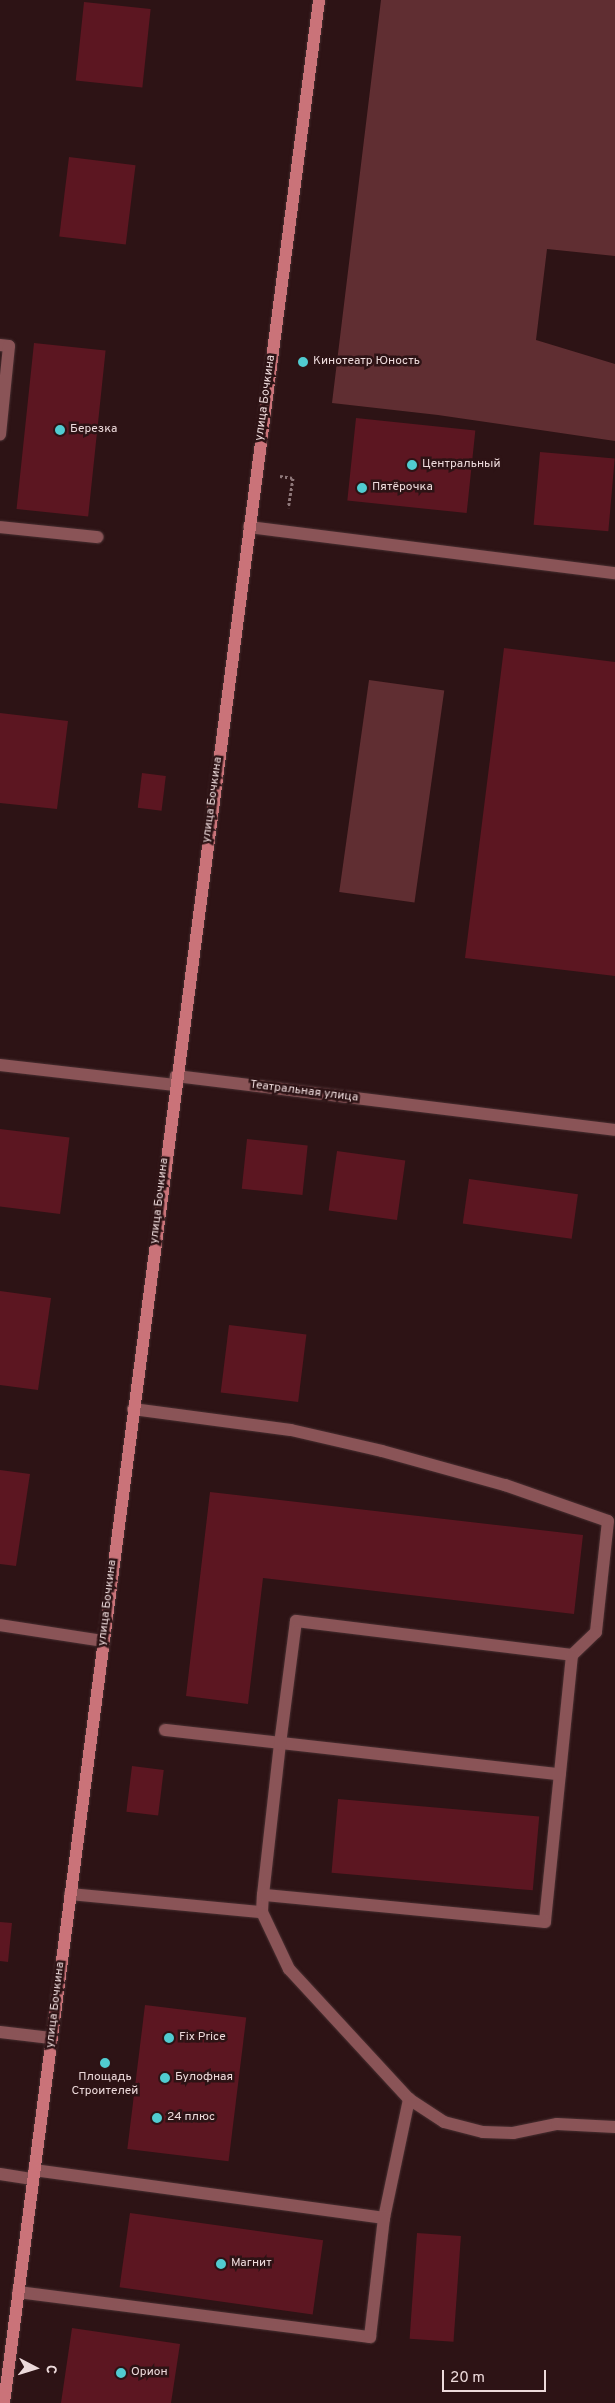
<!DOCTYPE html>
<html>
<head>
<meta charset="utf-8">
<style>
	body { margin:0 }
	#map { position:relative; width:615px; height:2403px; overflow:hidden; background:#2d1315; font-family:Overpass,sans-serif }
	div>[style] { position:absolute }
	.green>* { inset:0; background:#602e32; transform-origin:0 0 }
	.building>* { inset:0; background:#5c1621; transform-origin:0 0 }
	.path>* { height:3px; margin-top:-1.5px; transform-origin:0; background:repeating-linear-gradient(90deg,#8e7779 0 2.5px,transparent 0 5px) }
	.roads { filter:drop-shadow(0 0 1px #482f31) drop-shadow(0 0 1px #482f31) }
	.service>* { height:12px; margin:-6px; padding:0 6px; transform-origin:6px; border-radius:6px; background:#8a5457 }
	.minor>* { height:12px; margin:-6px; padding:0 6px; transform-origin:6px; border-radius:6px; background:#8a5457 }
	.secondary>* { height:12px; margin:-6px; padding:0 6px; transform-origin:6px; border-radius:6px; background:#ca7379 }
	.dots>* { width:14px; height:14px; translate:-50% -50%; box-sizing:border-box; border:2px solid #2d1315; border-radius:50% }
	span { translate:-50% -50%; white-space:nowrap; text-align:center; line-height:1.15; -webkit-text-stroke:5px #2d1315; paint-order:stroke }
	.poi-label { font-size:12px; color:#eddadb }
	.left { translate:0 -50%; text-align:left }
	.street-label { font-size:12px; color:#eddadb }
	.north { position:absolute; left:10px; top:2343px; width:50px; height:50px; -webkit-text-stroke:4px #2d1315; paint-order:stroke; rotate:95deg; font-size:14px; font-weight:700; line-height:20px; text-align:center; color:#eddadb }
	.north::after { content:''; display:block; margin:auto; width:18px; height:22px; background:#eddadb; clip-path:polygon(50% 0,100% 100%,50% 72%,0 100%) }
	.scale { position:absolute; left:442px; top:2370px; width:104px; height:22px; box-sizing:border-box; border:2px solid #eddadb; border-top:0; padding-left:6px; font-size:15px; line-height:18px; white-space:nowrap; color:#eddadb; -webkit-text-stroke:4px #2d1315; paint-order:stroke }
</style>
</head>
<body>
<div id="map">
	<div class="green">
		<i style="clip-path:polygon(381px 0,615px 0,615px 256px,547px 249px,536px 340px,615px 364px,615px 441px,438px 415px,332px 403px)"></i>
		<i style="left:369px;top:680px;width:76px;height:214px;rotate:8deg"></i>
	</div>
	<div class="building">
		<i style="left:84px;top:2px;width:67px;height:79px;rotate:6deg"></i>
		<i style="left:69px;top:157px;width:67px;height:80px;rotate:7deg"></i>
		<i style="left:34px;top:343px;width:72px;height:167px;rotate:6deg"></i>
		<i style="left:356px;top:418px;width:120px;height:83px;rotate:6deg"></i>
		<i style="left:540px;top:452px;width:75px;height:73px;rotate:5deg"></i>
		<i style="clip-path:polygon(504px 648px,615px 662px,615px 976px,465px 958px)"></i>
		<i style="clip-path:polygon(0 713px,68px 721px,57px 809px,0 803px)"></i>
		<i style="left:142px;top:773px;width:24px;height:35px;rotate:7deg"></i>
		<i style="left:0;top:1129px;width:70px;height:77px;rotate:7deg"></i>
		<i style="left:247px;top:1139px;width:61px;height:50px;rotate:6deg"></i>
		<i style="left:337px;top:1151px;width:69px;height:60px;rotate:8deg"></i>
		<i style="left:469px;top:1179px;width:110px;height:45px;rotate:8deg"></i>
		<i style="clip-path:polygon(0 1291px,51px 1298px,38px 1390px,0 1385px)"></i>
		<i style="left:229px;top:1325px;width:78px;height:68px;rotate:7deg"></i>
		<i style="clip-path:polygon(0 1470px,30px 1474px,16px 1566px,0 1564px)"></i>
		<i style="clip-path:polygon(210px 1492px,583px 1535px,574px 1614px,263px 1578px,248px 1704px,186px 1696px)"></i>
		<i style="left:132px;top:1766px;width:32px;height:46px;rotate:7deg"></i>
		<i style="left:338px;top:1799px;width:202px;height:74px;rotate:5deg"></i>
		<i style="clip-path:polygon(0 1922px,12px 1923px,8px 1962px,0 1961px)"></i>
		<i style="left:145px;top:2005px;width:102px;height:145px;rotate:7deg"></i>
		<i style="left:130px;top:2213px;width:195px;height:75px;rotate:8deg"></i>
		<i style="left:417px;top:2233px;width:44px;height:106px;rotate:4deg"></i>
		<i style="clip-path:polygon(72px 2328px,180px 2344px,171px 2403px,61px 2403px)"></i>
	</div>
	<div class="path">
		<i style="left:280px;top:476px;width:13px;rotate:9deg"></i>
		<i style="left:293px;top:478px;width:30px;rotate:99deg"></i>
	</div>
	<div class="roads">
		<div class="service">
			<i style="left:0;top:345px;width:9px;rotate:6deg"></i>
			<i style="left:9px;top:346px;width:89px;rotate:95.8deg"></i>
			<i style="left:0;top:527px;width:98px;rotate:5.9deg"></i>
			<i style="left:133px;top:1409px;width:159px;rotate:7.6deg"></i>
			<i style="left:291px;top:1430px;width:93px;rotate:13deg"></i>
			<i style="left:382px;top:1451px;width:128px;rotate:15.5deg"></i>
			<i style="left:505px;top:1485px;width:109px;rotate:19.3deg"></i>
			<i style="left:608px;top:1521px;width:112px;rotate:96.2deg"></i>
			<i style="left:596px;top:1632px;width:33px;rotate:136deg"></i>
			<i style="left:0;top:1625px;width:104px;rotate:8.8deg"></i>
			<i style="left:165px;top:1730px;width:397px;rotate:6.4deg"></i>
			<i style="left:70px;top:1894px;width:193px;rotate:5.4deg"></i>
			<i style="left:262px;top:1912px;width:17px;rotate:-87deg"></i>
			<i style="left:263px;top:1895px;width:152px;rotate:-83.6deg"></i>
			<i style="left:280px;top:1744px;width:124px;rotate:-82.6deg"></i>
			<i style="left:296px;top:1621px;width:278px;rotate:7deg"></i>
			<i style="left:572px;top:1655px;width:268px;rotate:95.8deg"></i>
			<i style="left:545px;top:1922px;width:283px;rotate:-174.5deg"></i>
			<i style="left:262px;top:1912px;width:63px;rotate:64.7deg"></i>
			<i style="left:289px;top:1969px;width:177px;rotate:47.3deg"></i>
			<i style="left:409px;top:2099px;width:42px;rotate:33.3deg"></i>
			<i style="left:444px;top:2122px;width:40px;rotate:14.4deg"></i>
			<i style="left:483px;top:2132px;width:30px;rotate:2deg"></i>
			<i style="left:513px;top:2133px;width:45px;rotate:-11.6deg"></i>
			<i style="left:557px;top:2124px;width:58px;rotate:3deg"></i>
			<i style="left:0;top:2032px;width:51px;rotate:6.7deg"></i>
			<i style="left:0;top:2174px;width:33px;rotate:9deg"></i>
			<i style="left:384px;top:2218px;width:122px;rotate:-78.1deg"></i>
			<i style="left:18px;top:2292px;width:355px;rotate:7.3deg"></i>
			<i style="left:370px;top:2337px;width:120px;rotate:-83.3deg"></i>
			<i style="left:384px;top:2218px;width:353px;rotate:-172.2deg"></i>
		</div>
		<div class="minor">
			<i style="left:249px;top:527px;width:369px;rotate:7.2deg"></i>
			<i style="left:0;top:1065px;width:176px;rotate:6.5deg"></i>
			<i style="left:175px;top:1085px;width:9px;rotate:-84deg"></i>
			<i style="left:176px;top:1076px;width:442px;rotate:7deg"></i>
		</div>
		<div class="secondary">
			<i style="left:4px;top:2403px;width:2424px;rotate:-82.53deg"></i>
		</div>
	</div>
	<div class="dots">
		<i style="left:303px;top:362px;background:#51ccd1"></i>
		<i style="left:60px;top:430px;background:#51ccd1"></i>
		<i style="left:412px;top:465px;background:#51ccd1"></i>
		<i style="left:362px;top:488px;background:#51ccd1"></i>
		<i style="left:169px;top:2038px;background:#51ccd1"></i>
		<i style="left:105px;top:2063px;background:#51ccd1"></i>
		<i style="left:165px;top:2078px;background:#51ccd1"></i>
		<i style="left:157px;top:2118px;background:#51ccd1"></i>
		<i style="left:221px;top:2264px;background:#51ccd1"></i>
		<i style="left:121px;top:2373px;background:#51ccd1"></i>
	</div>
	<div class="poi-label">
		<span class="left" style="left:313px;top:362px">Кинотеатр Юность</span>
		<span class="left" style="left:70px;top:430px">Березка</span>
		<span class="left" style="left:422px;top:465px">Центральный</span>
		<span class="left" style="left:372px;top:488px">Пятёрочка</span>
		<span class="left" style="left:179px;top:2038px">Fix Price</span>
		<span style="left:105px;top:2085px">Площадь<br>Строителей</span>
		<span class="left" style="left:175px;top:2078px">Булофная</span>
		<span class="left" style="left:167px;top:2118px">24 плюс</span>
		<span class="left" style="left:231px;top:2264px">Магнит</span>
		<span class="left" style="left:131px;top:2373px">Орион</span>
	</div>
	<div class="street-label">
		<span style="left:266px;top:398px;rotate:-82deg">улица Бочкина</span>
		<span style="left:213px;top:800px;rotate:-82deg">улица Бочкина</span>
		<span style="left:304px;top:1092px;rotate:7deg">Театральная улица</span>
		<span style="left:160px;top:1201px;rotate:-83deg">улица Бочкина</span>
		<span style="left:108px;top:1603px;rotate:-83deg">улица Бочкина</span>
		<span style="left:56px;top:2005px;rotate:-83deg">улица Бочкина</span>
	</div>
	<div class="north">С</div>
	<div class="scale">20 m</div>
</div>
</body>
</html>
